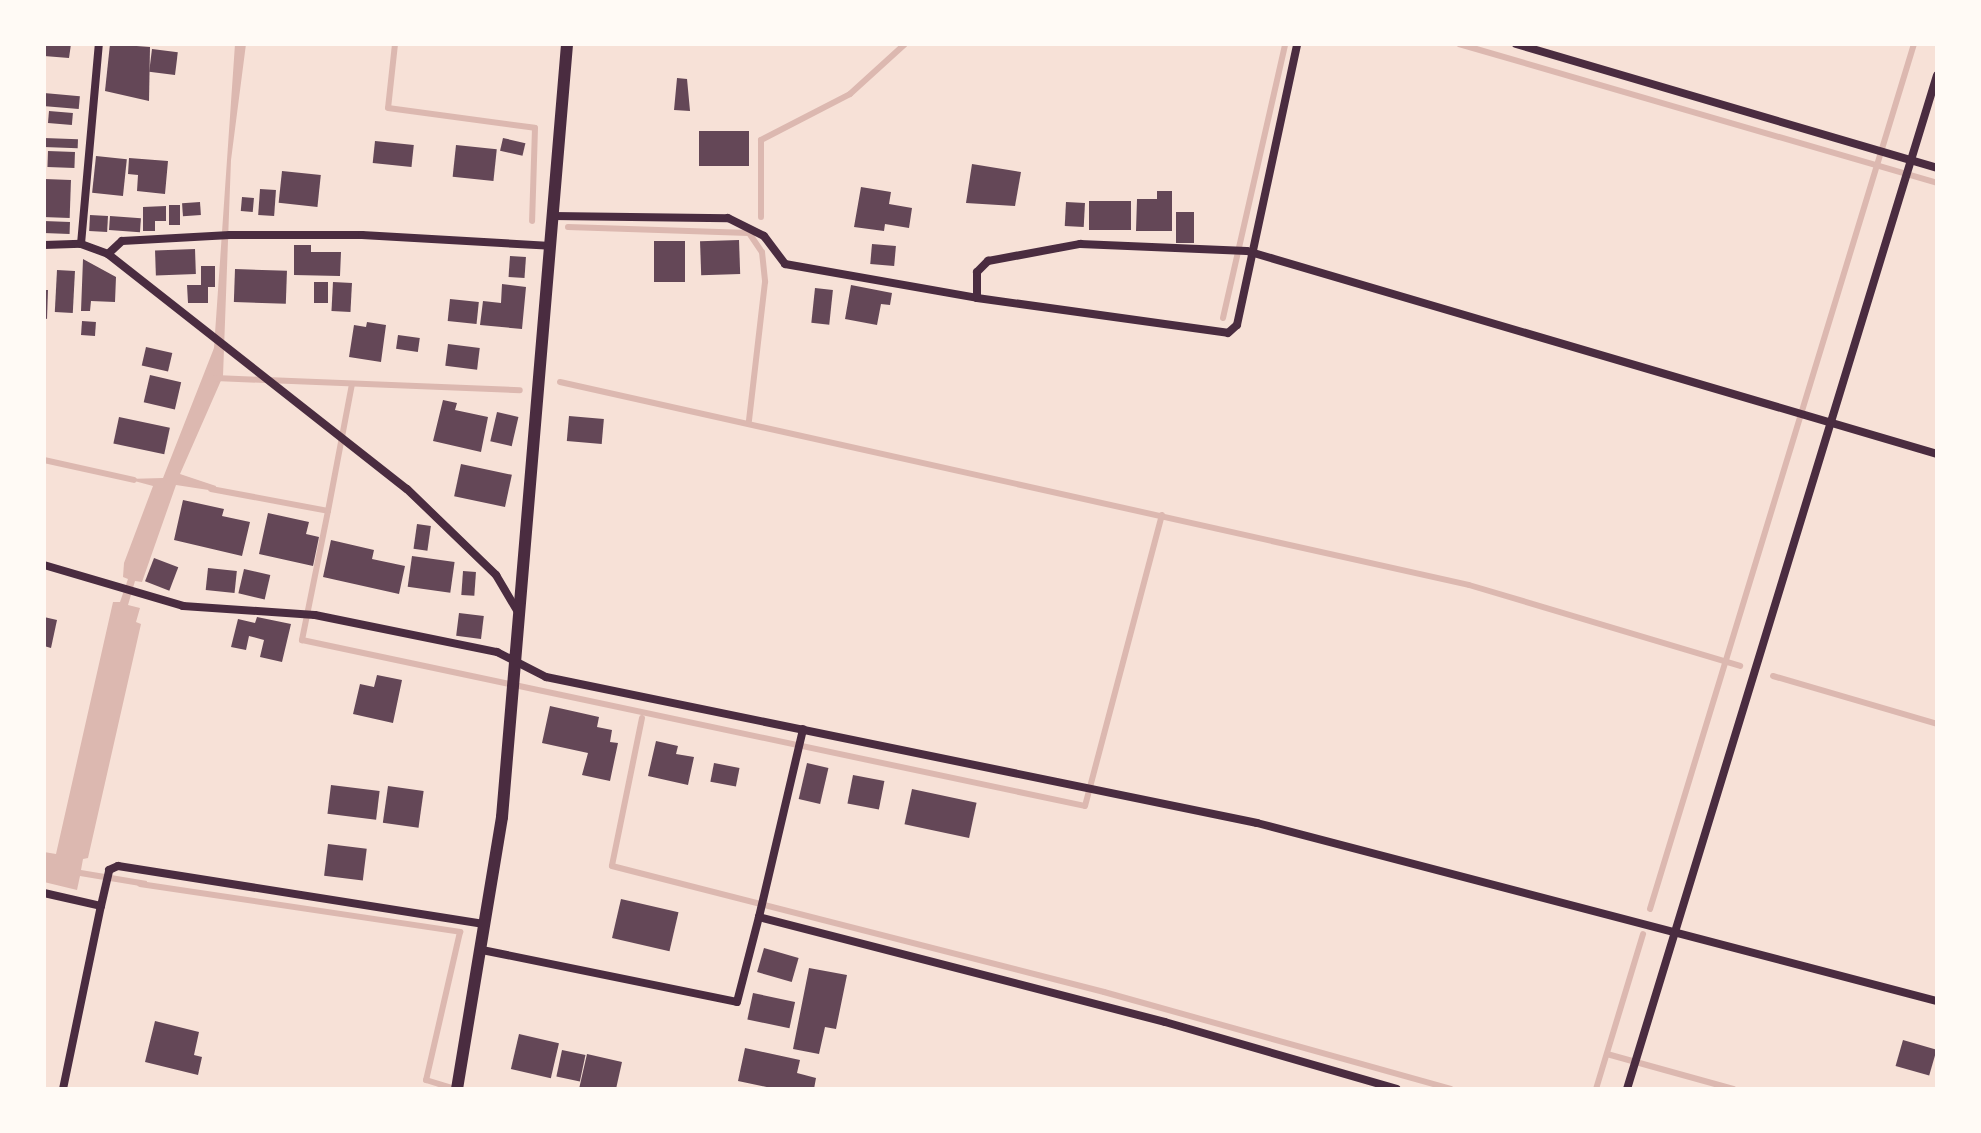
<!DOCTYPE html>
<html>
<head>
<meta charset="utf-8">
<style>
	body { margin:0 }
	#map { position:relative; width:1981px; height:1133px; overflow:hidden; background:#f7e1d7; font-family:Jost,sans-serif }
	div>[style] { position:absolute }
	.water>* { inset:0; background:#dcb8b0 }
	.stream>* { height:6px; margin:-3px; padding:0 3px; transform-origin:3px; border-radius:3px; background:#dcb8b0 }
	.building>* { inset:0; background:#644757; transform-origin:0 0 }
	.minor>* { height:8px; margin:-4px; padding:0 4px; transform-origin:4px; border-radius:4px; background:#4a2c40 }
	.secondary>* { height:12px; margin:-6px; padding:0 6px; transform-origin:6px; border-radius:6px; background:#4a2c40 }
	span { translate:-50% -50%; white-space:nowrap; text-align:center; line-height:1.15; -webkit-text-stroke:8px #fffaf5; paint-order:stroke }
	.frame { position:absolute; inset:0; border:46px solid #fffaf5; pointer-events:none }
</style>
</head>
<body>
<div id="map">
	<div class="water">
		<i style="clip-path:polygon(235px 44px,246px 44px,231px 160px,223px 376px,180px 474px,216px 486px,215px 491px,176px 485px,142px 582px,135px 581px,128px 605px,140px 608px,136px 622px,141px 624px,88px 858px,83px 859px,81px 870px,147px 881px,146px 887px,80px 876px,77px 890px,44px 882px,44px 852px,56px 854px,113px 602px,120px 602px,128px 579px,123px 577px,124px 563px,153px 486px,127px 479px,163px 478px,214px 348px)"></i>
	</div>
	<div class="stream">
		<i style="left:395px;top:44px;width:64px;rotate:96.2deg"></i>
		<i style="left:388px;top:108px;width:148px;rotate:7.7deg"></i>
		<i style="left:535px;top:128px;width:93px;rotate:91.8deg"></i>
		<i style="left:1459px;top:44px;width:498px;rotate:16.2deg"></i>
		<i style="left:761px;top:217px;width:77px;rotate:-90deg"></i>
		<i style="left:761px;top:140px;width:100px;rotate:-27.3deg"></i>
		<i style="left:850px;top:94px;width:74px;rotate:-42.3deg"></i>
		<i style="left:568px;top:227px;width:181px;rotate:1.9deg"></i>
		<i style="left:749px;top:233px;width:23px;rotate:56deg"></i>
		<i style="left:762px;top:252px;width:30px;rotate:84deg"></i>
		<i style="left:765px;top:282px;width:140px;rotate:96.6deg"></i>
		<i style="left:1223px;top:318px;width:281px;rotate:-77.2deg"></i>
		<i style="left:215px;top:378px;width:305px;rotate:2.3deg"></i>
		<i style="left:560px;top:382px;width:931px;rotate:12.59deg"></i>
		<i style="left:1469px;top:585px;width:283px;rotate:16.6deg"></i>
		<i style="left:44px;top:460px;width:92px;rotate:12.5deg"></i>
		<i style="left:211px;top:489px;width:119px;rotate:10.6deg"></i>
		<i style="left:328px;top:511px;width:132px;rotate:101.4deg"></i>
		<i style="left:302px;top:640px;width:800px;rotate:11.97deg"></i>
		<i style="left:1085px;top:806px;width:301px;rotate:-75.2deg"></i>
		<i style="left:328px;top:511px;width:129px;rotate:-79.3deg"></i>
		<i style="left:1773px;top:676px;width:171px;rotate:16.3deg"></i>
		<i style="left:642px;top:718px;width:151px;rotate:101.5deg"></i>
		<i style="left:612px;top:866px;width:508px;rotate:14.36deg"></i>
		<i style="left:1104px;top:992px;width:360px;rotate:15.6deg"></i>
		<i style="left:140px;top:884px;width:324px;rotate:8.5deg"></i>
		<i style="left:460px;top:932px;width:152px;rotate:102.9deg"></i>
		<i style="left:426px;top:1080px;width:31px;rotate:17deg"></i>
		<i style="left:1650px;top:909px;width:904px;rotate:-73.03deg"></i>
		<i style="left:1607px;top:1054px;width:131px;rotate:15.5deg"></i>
		<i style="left:1596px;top:1089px;width:162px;rotate:-73.1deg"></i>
	</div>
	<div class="building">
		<i style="clip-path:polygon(44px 44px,71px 44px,69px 58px,44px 56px)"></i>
		<i style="clip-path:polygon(110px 44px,150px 47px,149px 101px,105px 91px)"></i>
		<i style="left:152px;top:49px;width:26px;height:23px;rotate:7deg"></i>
		<i style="clip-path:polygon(677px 78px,687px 79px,690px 111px,674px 110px)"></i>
		<i style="left:44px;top:93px;width:36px;height:13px;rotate:5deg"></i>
		<i style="left:49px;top:111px;width:24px;height:12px;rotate:5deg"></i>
		<i style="left:699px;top:131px;width:50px;height:35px"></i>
		<i style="left:44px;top:138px;width:34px;height:9px;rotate:2deg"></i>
		<i style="left:503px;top:138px;width:23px;height:13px;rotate:13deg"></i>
		<i style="left:375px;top:141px;width:39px;height:22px;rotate:6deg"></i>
		<i style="left:456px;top:145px;width:41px;height:32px;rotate:6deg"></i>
		<i style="left:48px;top:151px;width:27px;height:16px;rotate:2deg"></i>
		<i style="left:96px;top:156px;width:31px;height:37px;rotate:6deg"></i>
		<i style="clip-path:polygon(129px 158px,168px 161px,165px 194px,137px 191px,138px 175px,128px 174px)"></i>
		<i style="clip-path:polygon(972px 164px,1021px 172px,1015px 206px,966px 203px)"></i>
		<i style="left:282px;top:171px;width:39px;height:32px;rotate:6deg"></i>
		<i style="left:44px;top:179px;width:27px;height:38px;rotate:2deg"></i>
		<i style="clip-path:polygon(861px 187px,891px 192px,889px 204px,912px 208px,909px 228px,885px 224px,884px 231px,854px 227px)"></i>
		<i style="left:260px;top:189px;width:16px;height:26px;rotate:4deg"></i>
		<i style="clip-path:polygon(1157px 191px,1172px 191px,1172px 231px,1136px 231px,1137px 199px,1157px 199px)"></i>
		<i style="left:242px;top:197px;width:12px;height:14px;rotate:5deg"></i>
		<i style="left:1089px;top:201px;width:42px;height:29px"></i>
		<i style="left:200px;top:202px;width:13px;height:18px;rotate:86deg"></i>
		<i style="left:1066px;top:202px;width:19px;height:24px;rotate:3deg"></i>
		<i style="left:169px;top:205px;width:11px;height:20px"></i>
		<i style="clip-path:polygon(166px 206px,166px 221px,155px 221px,155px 231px,143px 231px,143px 207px)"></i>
		<i style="left:1176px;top:212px;width:18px;height:31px"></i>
		<i style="left:90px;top:215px;width:18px;height:16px;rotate:3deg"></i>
		<i style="left:110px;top:216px;width:31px;height:14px;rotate:4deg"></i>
		<i style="left:44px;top:221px;width:26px;height:12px;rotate:2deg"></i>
		<i style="left:739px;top:240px;width:34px;height:39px;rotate:88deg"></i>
		<i style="left:685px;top:241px;width:41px;height:31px;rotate:90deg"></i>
		<i style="left:872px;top:244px;width:24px;height:20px;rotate:5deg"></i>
		<i style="clip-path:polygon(294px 245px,311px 245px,311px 252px,341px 252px,340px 276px,294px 275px)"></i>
		<i style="left:195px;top:249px;width:25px;height:40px;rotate:88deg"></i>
		<i style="left:510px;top:256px;width:16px;height:21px;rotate:4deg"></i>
		<i style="clip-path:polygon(83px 259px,116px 277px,115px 302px,91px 301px,90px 311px,81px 311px)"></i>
		<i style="clip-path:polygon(201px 266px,215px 266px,215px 287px,208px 287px,208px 303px,188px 303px,187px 285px,201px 285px)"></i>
		<i style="left:235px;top:269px;width:52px;height:33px;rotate:2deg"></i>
		<i style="left:57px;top:270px;width:18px;height:42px;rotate:3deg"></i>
		<i style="left:314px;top:282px;width:14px;height:21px"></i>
		<i style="left:333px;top:282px;width:19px;height:29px;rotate:3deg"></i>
		<i style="clip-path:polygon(502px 284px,526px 287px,522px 329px,480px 325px,483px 301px,501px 303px)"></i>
		<i style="clip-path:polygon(851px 285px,892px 293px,890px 305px,881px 304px,877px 325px,845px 319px)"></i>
		<i style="left:815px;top:288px;width:18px;height:35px;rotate:6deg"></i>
		<i style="clip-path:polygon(44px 290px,48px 290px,47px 319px,44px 318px)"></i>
		<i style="left:450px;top:299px;width:29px;height:22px;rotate:6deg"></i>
		<i style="left:82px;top:321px;width:14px;height:14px;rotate:4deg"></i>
		<i style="clip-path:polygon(367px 322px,386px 325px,381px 362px,349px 357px,354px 325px,366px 327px)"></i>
		<i style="left:398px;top:335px;width:22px;height:14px;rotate:8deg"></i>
		<i style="left:448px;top:344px;width:32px;height:22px;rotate:7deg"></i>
		<i style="left:146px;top:347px;width:27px;height:19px;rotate:13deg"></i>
		<i style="left:150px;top:375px;width:32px;height:28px;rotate:13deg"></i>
		<i style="clip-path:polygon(443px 400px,457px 403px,455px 410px,488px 417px,481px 452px,433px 441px)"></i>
		<i style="left:497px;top:412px;width:22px;height:30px;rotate:13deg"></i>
		<i style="left:569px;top:416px;width:35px;height:25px;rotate:5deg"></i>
		<i style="left:119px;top:417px;width:52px;height:27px;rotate:12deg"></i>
		<i style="left:461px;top:464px;width:52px;height:33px;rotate:12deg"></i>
		<i style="clip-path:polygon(183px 500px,224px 509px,222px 516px,250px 522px,242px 556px,174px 540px)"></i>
		<i style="clip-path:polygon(268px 513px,309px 522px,306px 534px,319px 537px,313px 566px,259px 554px)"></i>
		<i style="left:417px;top:524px;width:14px;height:25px;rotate:8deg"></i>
		<i style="clip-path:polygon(331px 540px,374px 550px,372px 559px,405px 566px,399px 594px,323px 577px)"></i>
		<i style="left:412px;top:556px;width:43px;height:31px;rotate:8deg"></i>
		<i style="left:154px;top:558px;width:26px;height:25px;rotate:21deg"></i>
		<i style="left:208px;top:568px;width:29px;height:22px;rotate:6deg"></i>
		<i style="left:244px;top:569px;width:27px;height:25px;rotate:13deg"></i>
		<i style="left:463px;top:571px;width:13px;height:24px;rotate:4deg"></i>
		<i style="left:459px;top:613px;width:25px;height:23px;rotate:7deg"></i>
		<i style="clip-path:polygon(44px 617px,57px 620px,51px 648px,44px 646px)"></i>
		<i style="clip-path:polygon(257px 617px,291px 624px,282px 662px,260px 657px,264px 640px,249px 636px,246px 650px,231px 647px,238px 619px,255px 623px)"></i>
		<i style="clip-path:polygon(377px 675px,402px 680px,393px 723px,353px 714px,360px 684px,374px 687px)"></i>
		<i style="clip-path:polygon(550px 706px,599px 717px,597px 727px,612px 730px,610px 742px,618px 743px,610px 781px,582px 775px,588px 753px,542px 743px)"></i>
		<i style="clip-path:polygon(656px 741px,678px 746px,676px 754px,694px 757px,688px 785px,648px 776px)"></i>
		<i style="left:714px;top:763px;width:26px;height:19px;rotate:11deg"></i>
		<i style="left:807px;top:763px;width:22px;height:37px;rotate:13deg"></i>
		<i style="left:853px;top:775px;width:32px;height:29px;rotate:11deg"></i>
		<i style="left:331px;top:785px;width:49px;height:29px;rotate:7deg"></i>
		<i style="left:388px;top:786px;width:36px;height:37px;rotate:8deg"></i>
		<i style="left:912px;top:789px;width:66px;height:36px;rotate:12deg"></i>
		<i style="left:328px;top:844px;width:39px;height:32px;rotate:7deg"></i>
		<i style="left:621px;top:899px;width:59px;height:40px;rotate:13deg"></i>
		<i style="left:764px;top:948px;width:36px;height:25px;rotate:16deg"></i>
		<i style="clip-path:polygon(809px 968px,847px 975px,836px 1029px,825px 1027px,819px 1054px,793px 1049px)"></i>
		<i style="left:753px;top:993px;width:43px;height:27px;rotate:12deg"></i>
		<i style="clip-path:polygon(155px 1021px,199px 1032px,194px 1055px,202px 1057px,198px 1075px,145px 1062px)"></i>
		<i style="left:519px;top:1034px;width:41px;height:36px;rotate:13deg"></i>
		<i style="left:1903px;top:1040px;width:35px;height:27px;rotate:16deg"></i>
		<i style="clip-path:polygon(745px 1048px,800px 1060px,797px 1073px,816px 1078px,814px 1089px,776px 1089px,738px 1081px)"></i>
		<i style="left:562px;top:1050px;width:24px;height:27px;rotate:12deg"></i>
		<i style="clip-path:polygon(587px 1054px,622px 1062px,616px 1089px,579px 1089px)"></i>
	</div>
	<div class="minor">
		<i style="left:1516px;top:44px;width:439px;rotate:16.4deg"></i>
		<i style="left:553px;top:216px;width:175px;rotate:0.7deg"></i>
		<i style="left:728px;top:218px;width:40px;rotate:26.6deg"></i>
		<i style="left:764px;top:236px;width:35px;rotate:53deg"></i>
		<i style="left:785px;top:264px;width:195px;rotate:10deg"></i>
		<i style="left:977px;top:298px;width:253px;rotate:7.9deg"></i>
		<i style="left:1228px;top:333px;width:12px;rotate:-42deg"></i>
		<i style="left:1237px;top:325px;width:287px;rotate:-77.9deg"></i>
		<i style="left:81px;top:244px;width:201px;rotate:-84.9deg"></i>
		<i style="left:44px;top:245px;width:37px;rotate:-2deg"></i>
		<i style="left:81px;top:244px;width:29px;rotate:20deg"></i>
		<i style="left:108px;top:254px;width:380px;rotate:38.2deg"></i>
		<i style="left:407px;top:489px;width:124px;rotate:44deg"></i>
		<i style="left:496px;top:575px;width:43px;rotate:59.3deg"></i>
		<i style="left:108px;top:254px;width:19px;rotate:-43deg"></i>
		<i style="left:122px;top:241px;width:108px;rotate:-3.2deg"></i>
		<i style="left:230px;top:235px;width:132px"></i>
		<i style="left:362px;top:235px;width:189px;rotate:3.3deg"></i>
		<i style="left:977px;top:298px;width:26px;rotate:-90deg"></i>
		<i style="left:977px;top:272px;width:16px;rotate:-45deg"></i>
		<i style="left:988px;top:261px;width:94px;rotate:-10.5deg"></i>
		<i style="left:1080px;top:244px;width:167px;rotate:2.4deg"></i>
		<i style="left:1247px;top:251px;width:719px;rotate:16.39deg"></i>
		<i style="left:44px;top:565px;width:145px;rotate:16.4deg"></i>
		<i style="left:183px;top:606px;width:132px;rotate:3.9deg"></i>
		<i style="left:315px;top:615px;width:186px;rotate:11.5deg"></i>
		<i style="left:497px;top:652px;width:55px;rotate:27deg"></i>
		<i style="left:546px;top:677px;width:726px;rotate:11.6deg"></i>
		<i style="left:1257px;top:823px;width:703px;rotate:14.67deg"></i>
		<i style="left:44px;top:893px;width:58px;rotate:12.8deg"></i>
		<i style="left:101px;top:906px;width:37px;rotate:-77deg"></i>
		<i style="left:109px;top:870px;width:10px;rotate:-24deg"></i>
		<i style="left:118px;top:866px;width:372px;rotate:9deg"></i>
		<i style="left:759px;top:917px;width:193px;rotate:-76.8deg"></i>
		<i style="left:482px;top:950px;width:260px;rotate:11.5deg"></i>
		<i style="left:737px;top:1002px;width:88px;rotate:-75.5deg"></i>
		<i style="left:759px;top:917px;width:419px;rotate:14.5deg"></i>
		<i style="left:1165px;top:1022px;width:241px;rotate:16.1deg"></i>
		<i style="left:63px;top:1089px;width:187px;rotate:-78.3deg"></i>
		<i style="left:1627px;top:1089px;width:1060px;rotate:-73deg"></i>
	</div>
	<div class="secondary">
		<i style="left:457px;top:1089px;width:276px;rotate:-80.6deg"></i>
		<i style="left:502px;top:817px;width:776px;rotate:-85.19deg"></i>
	</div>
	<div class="frame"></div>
</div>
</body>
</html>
